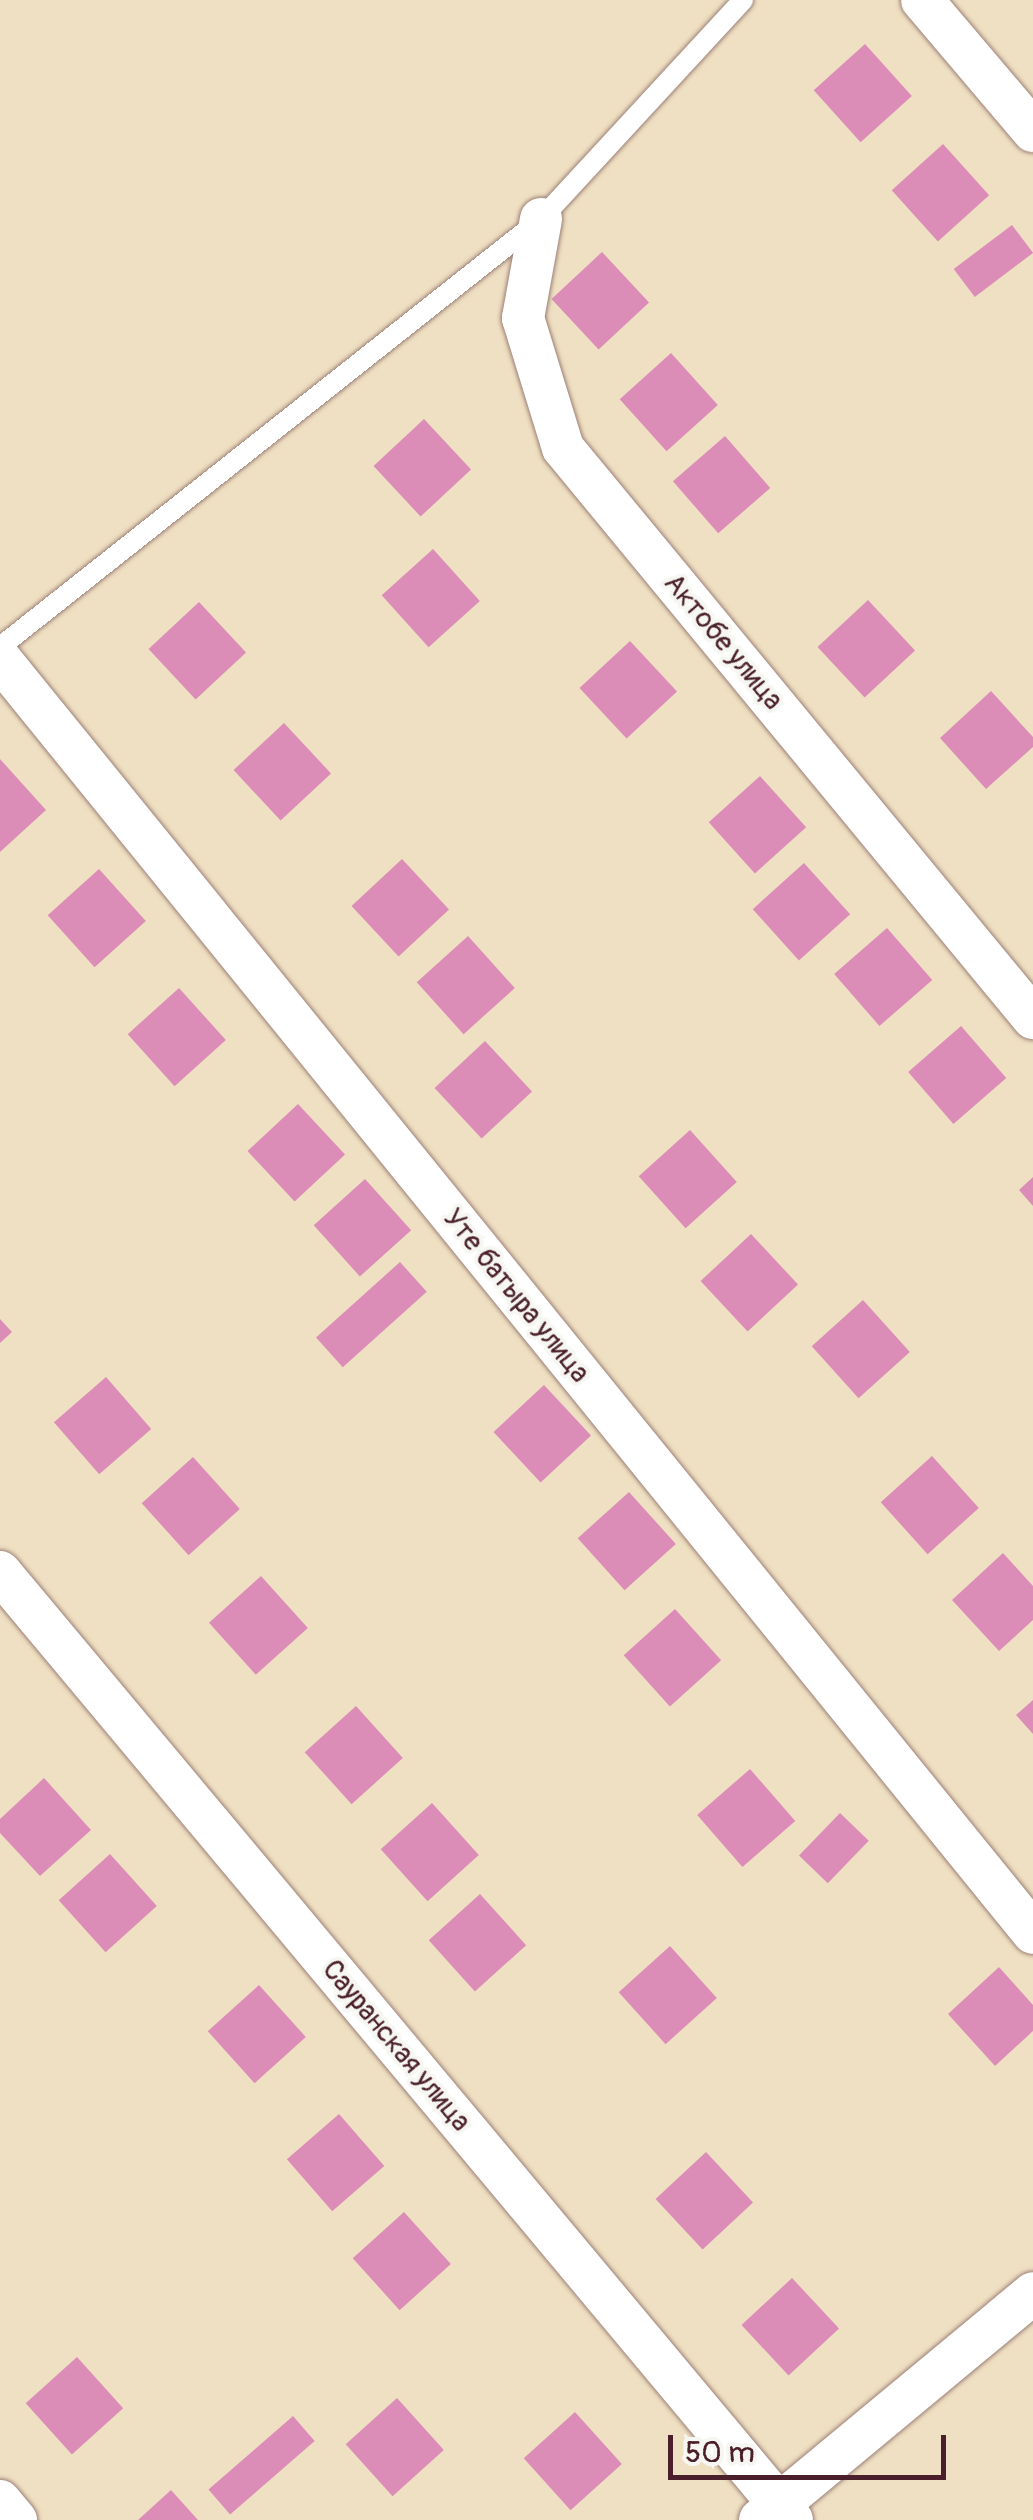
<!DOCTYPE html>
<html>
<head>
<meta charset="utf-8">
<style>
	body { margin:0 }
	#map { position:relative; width:1033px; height:2520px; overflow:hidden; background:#f0e0c3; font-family:Pangolin,sans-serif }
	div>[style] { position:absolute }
	.building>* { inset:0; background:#db8db8; transform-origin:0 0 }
	.roads { filter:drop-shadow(0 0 2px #9d8077) drop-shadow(0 0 2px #9d8077) }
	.lane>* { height:20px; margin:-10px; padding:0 10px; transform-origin:10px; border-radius:10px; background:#fff }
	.street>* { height:42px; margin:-21px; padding:0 21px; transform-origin:21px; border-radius:21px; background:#fff }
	span { translate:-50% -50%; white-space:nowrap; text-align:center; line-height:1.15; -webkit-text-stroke:8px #f6f6f2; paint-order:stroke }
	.street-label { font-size:28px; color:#4a1f2b }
	.scale { position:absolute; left:668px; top:2435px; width:278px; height:45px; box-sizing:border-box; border:5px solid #4a1f2b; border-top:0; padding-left:12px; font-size:30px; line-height:35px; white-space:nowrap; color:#4a1f2b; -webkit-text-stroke:8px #f6f6f2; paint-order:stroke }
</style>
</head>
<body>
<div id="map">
	<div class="building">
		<i style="left:865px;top:44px;width:70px;height:69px;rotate:48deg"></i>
		<i style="left:943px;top:144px;width:69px;height:69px;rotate:48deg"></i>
		<i style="left:1012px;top:225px;width:35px;height:73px;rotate:53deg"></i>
		<i style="left:602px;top:252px;width:69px;height:69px;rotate:47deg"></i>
		<i style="left:671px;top:353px;width:70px;height:69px;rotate:48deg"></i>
		<i style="left:424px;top:419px;width:69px;height:69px;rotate:47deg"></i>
		<i style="left:725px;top:436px;width:69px;height:69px;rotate:49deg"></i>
		<i style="left:433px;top:549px;width:70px;height:69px;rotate:48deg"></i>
		<i style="left:868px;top:600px;width:69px;height:69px;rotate:47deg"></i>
		<i style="left:199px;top:602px;width:69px;height:69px;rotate:47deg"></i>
		<i style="left:630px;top:641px;width:69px;height:69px;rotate:47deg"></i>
		<i style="clip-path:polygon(991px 691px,1033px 737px,1033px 747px,986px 789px,940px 738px)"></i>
		<i style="left:284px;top:723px;width:69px;height:69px;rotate:47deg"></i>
		<i style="clip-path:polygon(0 759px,46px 810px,0 852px)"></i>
		<i style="left:760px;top:776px;width:69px;height:69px;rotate:48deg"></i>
		<i style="left:402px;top:859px;width:69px;height:69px;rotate:47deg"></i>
		<i style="left:804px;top:863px;width:69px;height:69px;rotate:48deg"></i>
		<i style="left:99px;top:869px;width:70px;height:69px;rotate:48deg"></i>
		<i style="left:887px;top:928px;width:69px;height:70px;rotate:49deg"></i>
		<i style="left:468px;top:936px;width:70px;height:69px;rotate:48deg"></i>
		<i style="left:179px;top:988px;width:70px;height:69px;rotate:48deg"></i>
		<i style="left:961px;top:1026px;width:69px;height:70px;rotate:49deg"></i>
		<i style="left:485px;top:1041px;width:69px;height:69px;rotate:47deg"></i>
		<i style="left:298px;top:1104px;width:69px;height:69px;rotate:47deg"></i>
		<i style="left:690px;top:1130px;width:70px;height:69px;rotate:48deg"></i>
		<i style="clip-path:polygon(1033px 1177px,1033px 1206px,1019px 1190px)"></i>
		<i style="left:365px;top:1179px;width:69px;height:69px;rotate:48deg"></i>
		<i style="left:751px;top:1234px;width:69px;height:69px;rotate:47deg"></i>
		<i style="left:400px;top:1262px;width:40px;height:113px;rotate:48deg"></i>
		<i style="left:863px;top:1300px;width:70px;height:69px;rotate:48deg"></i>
		<i style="clip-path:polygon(0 1319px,12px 1332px,0 1343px)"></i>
		<i style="left:106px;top:1377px;width:69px;height:69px;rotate:49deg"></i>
		<i style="left:544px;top:1385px;width:69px;height:69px;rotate:47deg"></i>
		<i style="left:932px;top:1456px;width:70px;height:69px;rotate:48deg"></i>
		<i style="left:193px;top:1457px;width:70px;height:69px;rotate:48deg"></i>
		<i style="left:629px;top:1492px;width:70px;height:69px;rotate:48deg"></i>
		<i style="clip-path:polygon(1003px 1553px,1033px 1586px,1033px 1620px,999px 1651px,952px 1600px)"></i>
		<i style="left:261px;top:1576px;width:70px;height:70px;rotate:48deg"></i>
		<i style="left:675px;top:1609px;width:69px;height:69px;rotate:48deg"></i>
		<i style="clip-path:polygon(1033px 1700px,1033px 1734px,1016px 1715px)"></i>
		<i style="left:356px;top:1706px;width:70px;height:69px;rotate:48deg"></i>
		<i style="left:750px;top:1769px;width:69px;height:70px;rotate:49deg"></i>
		<i style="clip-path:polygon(44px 1778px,91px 1830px,40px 1876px,0 1833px,0 1819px)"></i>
		<i style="left:432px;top:1803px;width:70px;height:69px;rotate:48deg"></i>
		<i style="left:840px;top:1813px;width:40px;height:59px;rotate:44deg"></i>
		<i style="left:110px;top:1854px;width:70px;height:69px;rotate:48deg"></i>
		<i style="left:480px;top:1894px;width:69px;height:69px;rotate:48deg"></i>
		<i style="left:670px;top:1946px;width:70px;height:69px;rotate:48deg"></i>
		<i style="clip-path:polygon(999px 1967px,1033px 2005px,1033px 2031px,995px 2066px,948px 2014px)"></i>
		<i style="left:259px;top:1985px;width:70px;height:69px;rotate:48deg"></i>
		<i style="left:339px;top:2114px;width:69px;height:69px;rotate:49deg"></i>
		<i style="left:706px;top:2152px;width:69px;height:69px;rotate:47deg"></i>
		<i style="left:404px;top:2212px;width:70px;height:69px;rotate:48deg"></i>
		<i style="left:792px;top:2278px;width:69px;height:69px;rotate:47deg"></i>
		<i style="left:77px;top:2357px;width:69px;height:69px;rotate:48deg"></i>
		<i style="left:397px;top:2398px;width:70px;height:69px;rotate:48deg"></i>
		<i style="left:575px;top:2412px;width:70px;height:69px;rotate:48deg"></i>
		<i style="left:293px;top:2416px;width:33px;height:112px;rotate:49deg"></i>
		<i style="clip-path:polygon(171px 2490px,198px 2520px,138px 2520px)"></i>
	</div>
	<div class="roads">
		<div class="lane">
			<i style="left:0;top:647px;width:690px;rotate:-38.35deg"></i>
			<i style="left:541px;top:219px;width:298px;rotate:-47.3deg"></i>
		</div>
		<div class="street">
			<i style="left:922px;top:0;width:172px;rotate:49.7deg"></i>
			<i style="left:541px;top:219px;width:101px;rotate:100.3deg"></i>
			<i style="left:523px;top:318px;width:136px;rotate:72.9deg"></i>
			<i style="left:563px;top:448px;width:739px;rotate:50.49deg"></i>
			<i style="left:0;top:659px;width:1640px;rotate:50.96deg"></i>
			<i style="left:0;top:1572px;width:1235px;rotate:50.12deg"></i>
			<i style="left:0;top:2501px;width:25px;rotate:50deg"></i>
			<i style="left:760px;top:2520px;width:355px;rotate:-39.7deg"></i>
		</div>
	</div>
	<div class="street-label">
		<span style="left:723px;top:642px;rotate:50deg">Актобе улица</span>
		<span style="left:516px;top:1296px;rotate:51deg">Уте батыра улица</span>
		<span style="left:396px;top:2046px;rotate:50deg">Сауранская улица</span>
	</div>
	<div class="scale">50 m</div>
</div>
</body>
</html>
